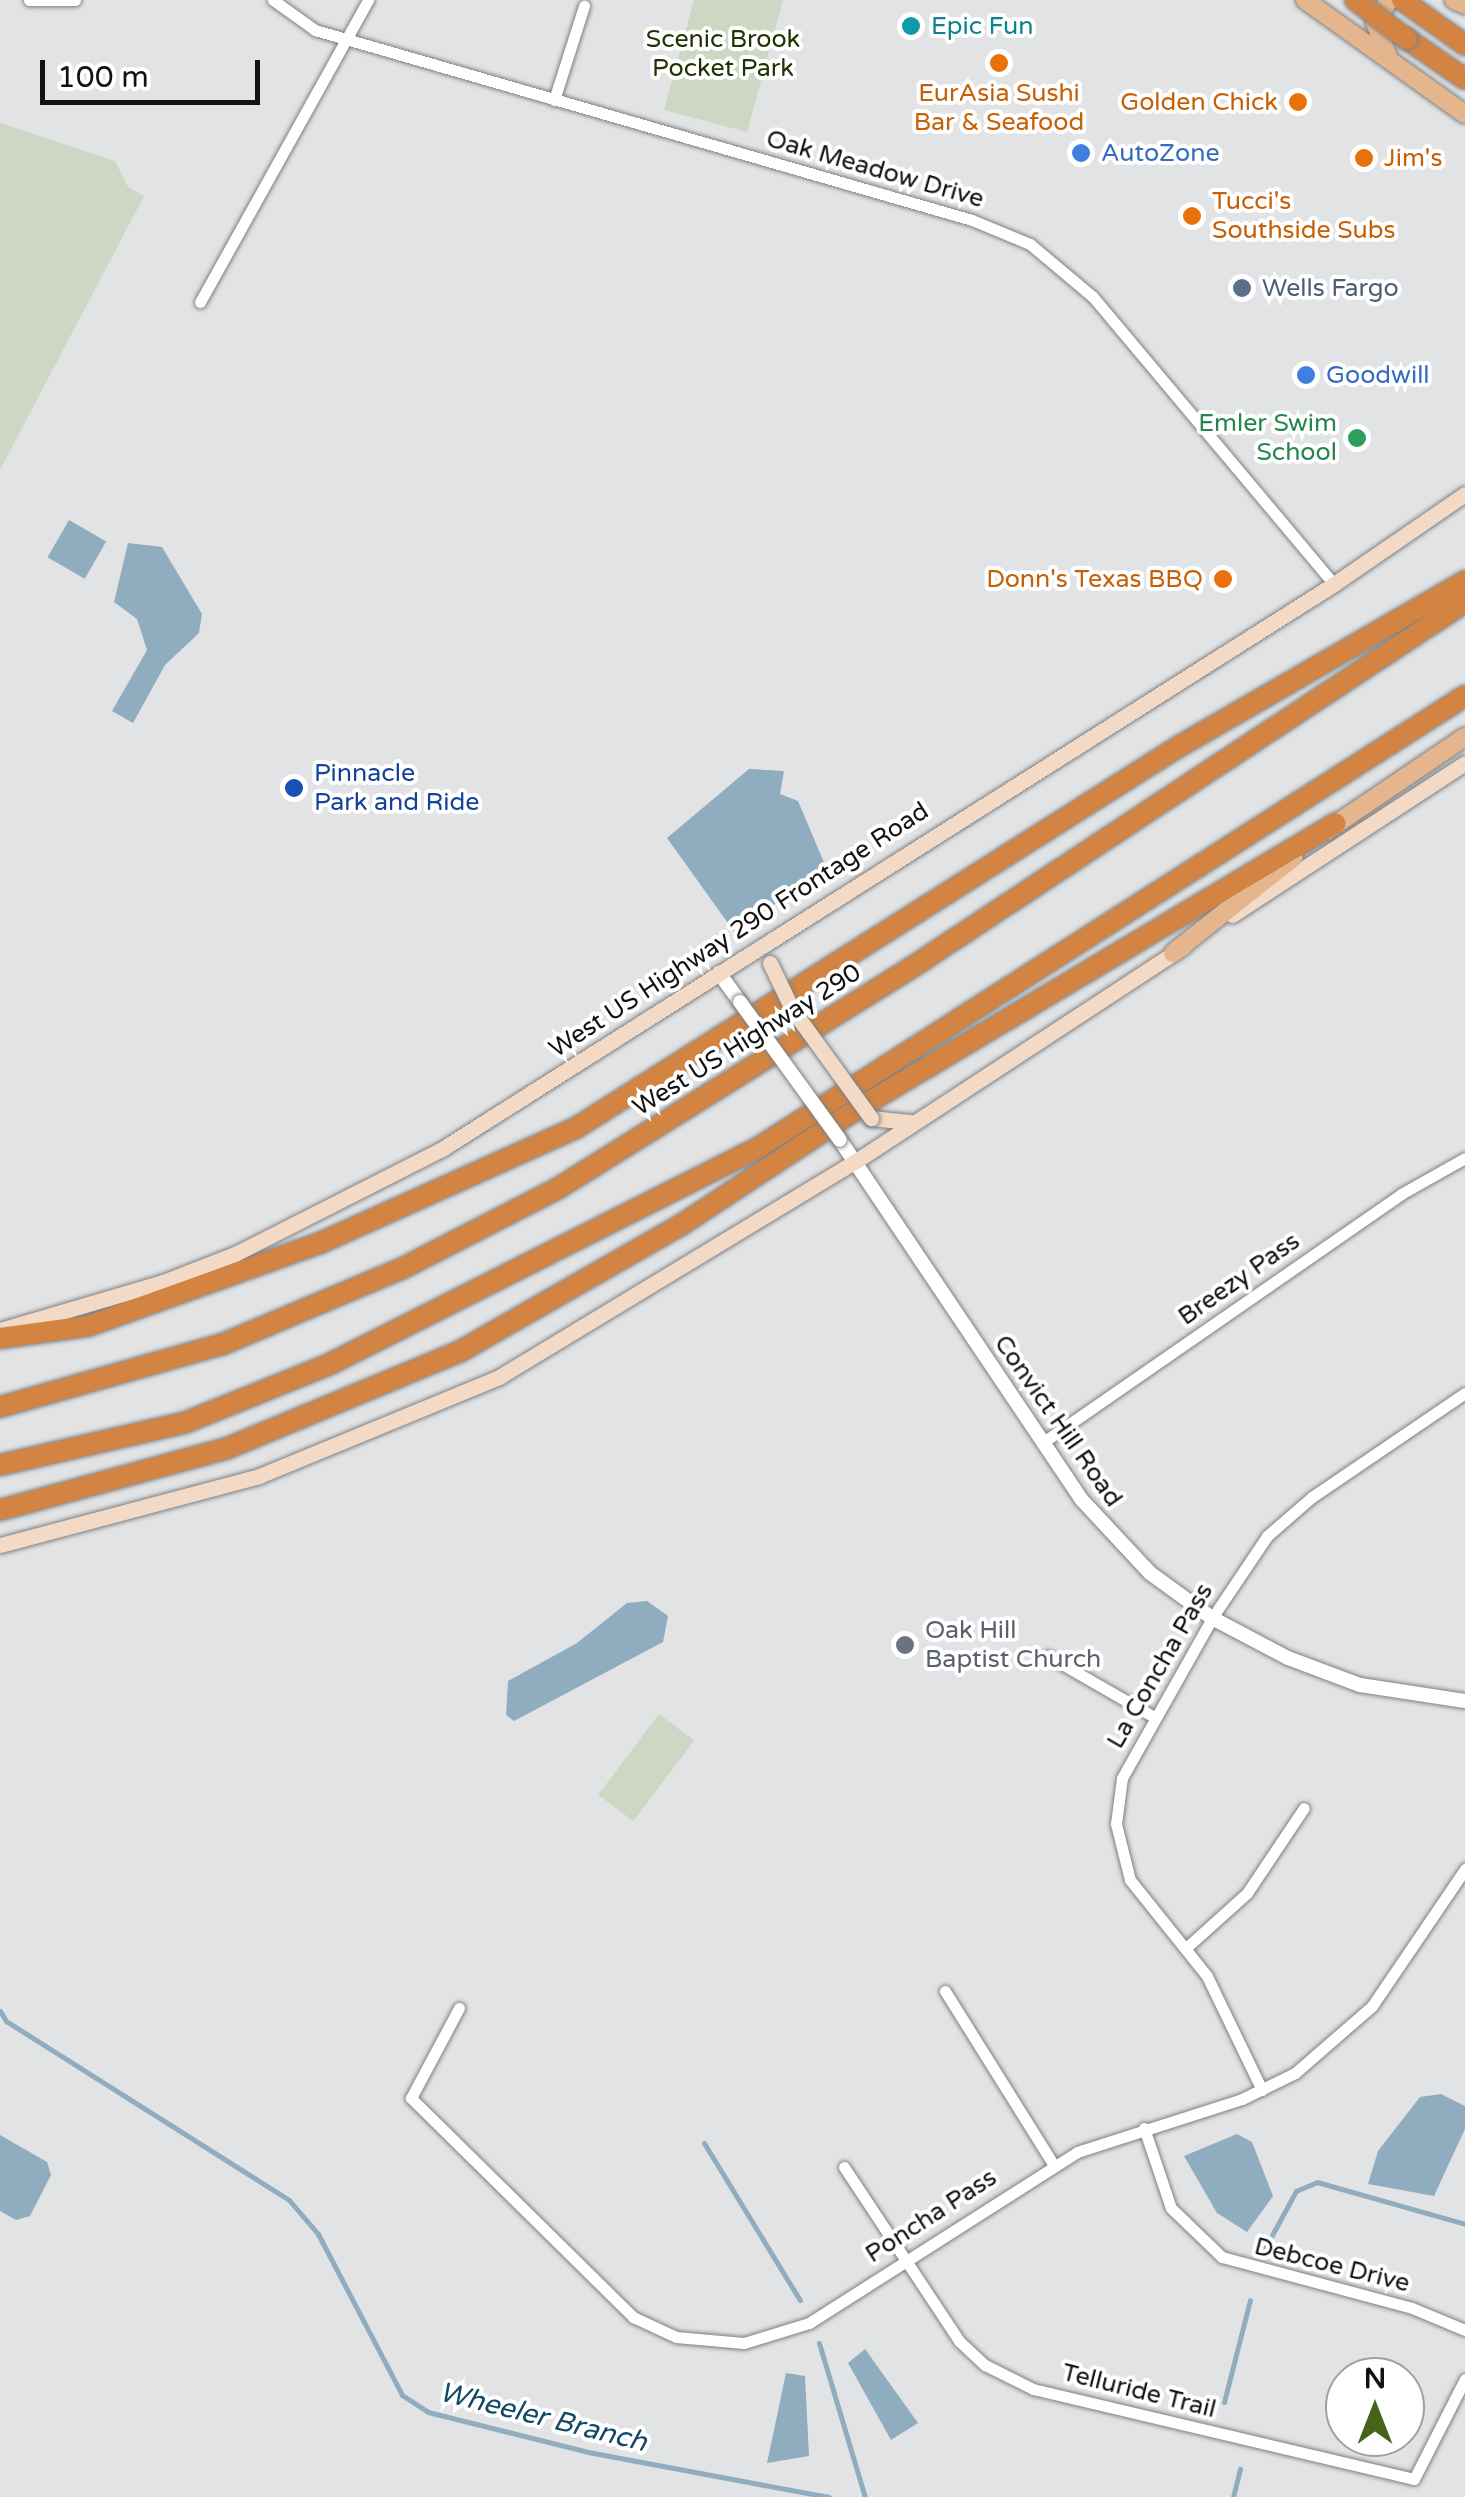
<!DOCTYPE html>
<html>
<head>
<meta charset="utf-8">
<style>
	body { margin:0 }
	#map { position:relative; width:1465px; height:2497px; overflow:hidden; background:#e2e3e5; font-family:"Varela Round",sans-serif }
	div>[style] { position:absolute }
	.green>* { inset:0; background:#cdd7c3; transform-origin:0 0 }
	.water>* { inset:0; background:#8fadbf; transform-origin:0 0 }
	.stream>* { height:5px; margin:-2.5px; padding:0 2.5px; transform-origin:2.5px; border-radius:2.5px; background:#8fadbf }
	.roads { filter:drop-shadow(0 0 2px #7f8082) drop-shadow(0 0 2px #7f8082) }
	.minor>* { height:11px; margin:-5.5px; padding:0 5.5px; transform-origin:5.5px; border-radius:5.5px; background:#fff }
	.tertiary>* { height:14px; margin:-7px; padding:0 7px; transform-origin:7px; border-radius:7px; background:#fff }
	.secondary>* { height:15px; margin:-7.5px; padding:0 7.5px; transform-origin:7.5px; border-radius:7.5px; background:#f2dac6 }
	.primary>* { height:18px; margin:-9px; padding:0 9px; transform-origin:9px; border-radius:9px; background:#e5b58e }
	.motorway>* { height:20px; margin:-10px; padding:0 10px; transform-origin:10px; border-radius:10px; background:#d38442 }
	.bridges { filter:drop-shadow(0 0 2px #7f8082) drop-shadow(0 0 2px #7f8082) }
	.tertiary-bridge>* { height:14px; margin:-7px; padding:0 7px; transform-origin:7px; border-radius:7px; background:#fff }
	.secondary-bridge>* { height:15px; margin:-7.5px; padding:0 7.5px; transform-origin:7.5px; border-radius:7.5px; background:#f2dac6 }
	.motorway-bridge>* { height:20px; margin:-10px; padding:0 10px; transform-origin:10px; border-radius:10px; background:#d38442 }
	.dots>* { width:28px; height:28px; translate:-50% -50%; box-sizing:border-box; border:5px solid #fff; border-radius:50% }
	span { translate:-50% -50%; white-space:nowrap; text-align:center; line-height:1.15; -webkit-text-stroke:8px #fff; paint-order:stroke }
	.culture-label { font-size:25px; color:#0d838f }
	.left { translate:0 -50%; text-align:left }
	.park-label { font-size:25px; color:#213203 }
	.food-label { font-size:25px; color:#c56008 }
	.right { translate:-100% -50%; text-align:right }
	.shop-label { font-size:25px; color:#366cbe }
	.street-label { font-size:25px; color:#121213 }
	.service-label { font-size:25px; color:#4e5e75 }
	.leisure-label { font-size:25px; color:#27864d }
	.transit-label { font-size:25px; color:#164399 }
	.worship-label { font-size:25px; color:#5b616d }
	.water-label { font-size:28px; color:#124a66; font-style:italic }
	.north { position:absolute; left:1325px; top:2357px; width:100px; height:100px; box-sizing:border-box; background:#fff; border:2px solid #a0a0a1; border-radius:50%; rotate:0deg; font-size:28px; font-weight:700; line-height:40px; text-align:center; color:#121213 }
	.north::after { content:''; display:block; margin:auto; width:35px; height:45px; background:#466419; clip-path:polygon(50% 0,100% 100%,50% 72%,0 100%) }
	.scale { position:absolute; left:40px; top:60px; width:220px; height:45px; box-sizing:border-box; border:5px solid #121213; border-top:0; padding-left:12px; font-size:30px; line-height:35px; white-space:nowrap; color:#121213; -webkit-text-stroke:8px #fff; paint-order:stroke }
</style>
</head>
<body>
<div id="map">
	<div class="green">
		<i style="clip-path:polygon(694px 0,783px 0,747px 132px,664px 110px)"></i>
		<i style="clip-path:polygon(0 123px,115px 161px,128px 187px,144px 196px,0 470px)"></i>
		<i style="left:659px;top:1714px;width:44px;height:101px;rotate:37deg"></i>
	</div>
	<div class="water">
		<i style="left:69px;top:520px;width:43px;height:43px;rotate:30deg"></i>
		<i style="clip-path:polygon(128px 543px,162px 547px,202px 614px,199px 633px,165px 665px,133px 723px,112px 711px,147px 650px,137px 619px,114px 602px)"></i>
		<i style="clip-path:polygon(749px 769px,784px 771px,780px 794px,798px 801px,826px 867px,735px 933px,667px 838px)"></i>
		<i style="clip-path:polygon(647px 1601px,668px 1616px,663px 1642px,514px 1721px,506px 1715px,508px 1681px,577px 1643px,627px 1603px)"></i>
		<i style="clip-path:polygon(1441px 2094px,1465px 2106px,1465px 2129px,1434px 2196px,1368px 2184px,1378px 2151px,1420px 2097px)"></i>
		<i style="clip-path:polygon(1237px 2134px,1252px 2142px,1273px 2196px,1247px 2232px,1217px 2213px,1184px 2156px)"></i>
		<i style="clip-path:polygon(0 2135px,47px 2162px,51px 2175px,30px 2216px,16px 2220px,0 2211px)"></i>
		<i style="clip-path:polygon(865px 2349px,918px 2423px,891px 2440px,848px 2363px)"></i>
		<i style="clip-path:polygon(786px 2373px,805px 2376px,809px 2456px,767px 2463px)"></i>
	</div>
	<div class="stream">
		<i style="left:0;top:2011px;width:12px;rotate:59deg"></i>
		<i style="left:6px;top:2021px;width:335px;rotate:32.3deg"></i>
		<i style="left:289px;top:2200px;width:45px;rotate:49.5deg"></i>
		<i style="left:318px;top:2234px;width:182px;rotate:62.4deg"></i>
		<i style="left:402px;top:2395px;width:31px;rotate:33deg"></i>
		<i style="left:428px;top:2412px;width:165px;rotate:14deg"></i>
		<i style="left:588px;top:2452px;width:245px;rotate:10.6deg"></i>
		<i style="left:704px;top:2143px;width:184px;rotate:58.6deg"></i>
		<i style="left:1265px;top:2248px;width:65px;rotate:-61.5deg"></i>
		<i style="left:1296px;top:2191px;width:23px;rotate:-23deg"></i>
		<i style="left:1317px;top:2182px;width:154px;rotate:15.8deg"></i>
		<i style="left:819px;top:2343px;width:161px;rotate:73.4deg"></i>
		<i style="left:1224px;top:2402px;width:105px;rotate:-75.7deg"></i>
		<i style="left:1233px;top:2497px;width:29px;rotate:-76deg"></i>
	</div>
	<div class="roads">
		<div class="minor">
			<i style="left:29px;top:0;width:46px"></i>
			<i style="left:273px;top:0;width:52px;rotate:35.5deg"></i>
			<i style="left:315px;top:30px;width:684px;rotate:16.13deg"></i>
			<i style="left:972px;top:220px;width:63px;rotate:22.5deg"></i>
			<i style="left:1030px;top:244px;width:82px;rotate:40.1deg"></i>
			<i style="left:1093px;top:297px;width:375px;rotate:50deg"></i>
			<i style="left:554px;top:100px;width:99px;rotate:-72.3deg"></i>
			<i style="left:200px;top:302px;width:346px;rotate:-60.9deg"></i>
			<i style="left:1042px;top:1443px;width:437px;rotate:-34.7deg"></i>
			<i style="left:1401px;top:1194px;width:73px;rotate:-29.4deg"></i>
			<i style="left:1048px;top:1656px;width:122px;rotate:29.9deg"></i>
			<i style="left:1187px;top:1947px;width:81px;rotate:-42deg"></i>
			<i style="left:1247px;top:1893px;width:102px;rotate:-56.2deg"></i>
			<i style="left:945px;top:1991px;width:204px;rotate:58deg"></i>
			<i style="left:459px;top:2008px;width:102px;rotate:118.1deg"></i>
			<i style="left:411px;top:2098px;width:312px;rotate:44.6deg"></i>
			<i style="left:633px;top:2317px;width:47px;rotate:24.9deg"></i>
			<i style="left:676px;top:2337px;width:68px;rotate:5deg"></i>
			<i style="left:744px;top:2343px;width:68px;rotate:-17.1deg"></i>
			<i style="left:809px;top:2323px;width:318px;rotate:-32.5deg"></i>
			<i style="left:1077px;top:2152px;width:173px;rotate:-17.8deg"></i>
			<i style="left:1242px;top:2099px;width:59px;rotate:-26.1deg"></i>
			<i style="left:1295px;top:2073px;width:102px;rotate:-41deg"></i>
			<i style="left:1372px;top:2006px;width:166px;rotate:-55.8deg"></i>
			<i style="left:1262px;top:2090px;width:127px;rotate:-115.8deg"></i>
			<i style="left:1207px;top:1976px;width:123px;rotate:-128.7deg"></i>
			<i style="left:1130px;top:1880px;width:58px;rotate:-104deg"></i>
			<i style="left:1116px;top:1824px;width:46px;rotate:-82.6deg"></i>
			<i style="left:1122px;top:1778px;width:184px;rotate:-60.6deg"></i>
			<i style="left:1212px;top:1618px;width:99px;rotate:-56.1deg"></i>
			<i style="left:1267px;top:1536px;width:60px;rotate:-40.9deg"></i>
			<i style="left:1312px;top:1497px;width:185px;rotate:-34.2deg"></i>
			<i style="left:1144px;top:2128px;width:84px;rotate:71.4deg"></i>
			<i style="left:1171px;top:2208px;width:71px;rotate:43.9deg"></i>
			<i style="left:1222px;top:2257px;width:197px;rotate:15deg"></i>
			<i style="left:1412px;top:2308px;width:57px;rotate:22.5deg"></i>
			<i style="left:844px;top:2167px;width:209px;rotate:56.5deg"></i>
			<i style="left:959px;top:2341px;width:35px;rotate:43deg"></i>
			<i style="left:985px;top:2365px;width:54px;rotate:26.6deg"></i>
			<i style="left:1033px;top:2389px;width:391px;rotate:13.3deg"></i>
			<i style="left:1414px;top:2479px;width:112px;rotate:-63deg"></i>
		</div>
		<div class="tertiary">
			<i style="left:719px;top:973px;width:36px;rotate:54deg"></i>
			<i style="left:840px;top:1140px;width:432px;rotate:56.1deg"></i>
			<i style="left:1081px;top:1499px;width:101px;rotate:47deg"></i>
			<i style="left:1150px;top:1573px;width:77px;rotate:36deg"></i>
			<i style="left:1212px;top:1618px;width:86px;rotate:27.8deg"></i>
			<i style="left:1288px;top:1658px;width:77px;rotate:20.6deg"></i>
			<i style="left:1360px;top:1685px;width:106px;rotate:8.7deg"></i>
		</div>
		<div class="secondary">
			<i style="left:1232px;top:915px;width:278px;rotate:-33.1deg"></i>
			<i style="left:871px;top:1118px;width:39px;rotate:6deg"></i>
			<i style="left:0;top:1330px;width:170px;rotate:-16.4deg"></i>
			<i style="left:163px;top:1282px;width:77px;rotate:-21.3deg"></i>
			<i style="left:235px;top:1254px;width:232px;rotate:-26.9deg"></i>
			<i style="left:442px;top:1149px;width:1056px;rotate:-32.35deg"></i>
			<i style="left:1334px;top:584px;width:159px;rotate:-34.5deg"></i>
			<i style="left:0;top:1545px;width:268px;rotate:-14.9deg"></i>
			<i style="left:259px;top:1476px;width:260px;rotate:-22.4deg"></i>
			<i style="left:499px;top:1377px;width:417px;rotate:-31.2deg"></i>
			<i style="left:856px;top:1161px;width:391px;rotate:-33.2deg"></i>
		</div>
		<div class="primary">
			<i style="left:1305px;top:0;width:196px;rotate:35.5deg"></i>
			<i style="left:1454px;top:0;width:12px;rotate:24deg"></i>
			<i style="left:1389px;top:59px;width:39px;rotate:-111deg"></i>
			<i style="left:1375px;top:23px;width:27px;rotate:-59deg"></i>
			<i style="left:1326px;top:831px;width:168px;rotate:-34.1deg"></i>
			<i style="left:1173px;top:953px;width:154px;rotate:-38.4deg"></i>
		</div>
		<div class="motorway">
			<i style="left:1402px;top:0;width:77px;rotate:35.5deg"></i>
			<i style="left:1407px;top:39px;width:70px;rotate:34.6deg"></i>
			<i style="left:0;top:1338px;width:89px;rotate:-7.8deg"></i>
			<i style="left:88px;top:1326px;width:246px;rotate:-19.7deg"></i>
			<i style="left:320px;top:1243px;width:281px;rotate:-24.2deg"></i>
			<i style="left:576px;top:1128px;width:712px;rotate:-32.33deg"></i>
			<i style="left:1178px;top:747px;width:332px;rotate:-30deg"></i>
			<i style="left:0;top:1407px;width:232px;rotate:-15.8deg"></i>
			<i style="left:223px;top:1344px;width:195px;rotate:-22.9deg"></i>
			<i style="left:403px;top:1268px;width:173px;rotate:-27.2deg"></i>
			<i style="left:557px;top:1189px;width:435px;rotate:-32deg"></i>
			<i style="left:926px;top:958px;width:646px;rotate:-33.44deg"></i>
			<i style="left:0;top:1465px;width:189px;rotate:-12.9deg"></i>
			<i style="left:184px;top:1423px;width:157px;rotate:-22deg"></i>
			<i style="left:330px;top:1364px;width:483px;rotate:-26.8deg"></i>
			<i style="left:761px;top:1146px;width:836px;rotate:-32.59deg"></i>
			<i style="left:0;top:1510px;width:236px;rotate:-15.2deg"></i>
			<i style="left:228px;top:1448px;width:250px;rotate:-22.6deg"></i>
			<i style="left:459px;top:1352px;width:256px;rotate:-29.8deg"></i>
			<i style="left:681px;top:1225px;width:207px;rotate:-33.4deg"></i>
			<i style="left:854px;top:1111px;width:561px;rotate:-30.86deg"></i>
		</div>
	</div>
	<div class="bridges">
		<div class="tertiary-bridge">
			<i style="left:740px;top:1002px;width:170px;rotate:54.1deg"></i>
		</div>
		<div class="secondary-bridge">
			<i style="left:770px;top:963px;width:51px;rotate:64.4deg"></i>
			<i style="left:792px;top:1009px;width:135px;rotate:54.1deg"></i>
		</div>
		<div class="motorway-bridge">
			<i style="left:1355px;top:0;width:65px;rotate:36.9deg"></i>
		</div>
	</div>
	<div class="dots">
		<i style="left:911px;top:26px;background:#0f9aa8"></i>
		<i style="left:999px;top:63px;background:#e8710a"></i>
		<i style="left:1298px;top:102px;background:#e8710a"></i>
		<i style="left:1081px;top:153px;background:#3f7fe0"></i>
		<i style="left:1364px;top:158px;background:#e8710a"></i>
		<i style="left:1192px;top:216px;background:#e8710a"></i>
		<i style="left:1242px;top:288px;background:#5c6f8a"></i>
		<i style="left:1306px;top:375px;background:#3f7fe0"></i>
		<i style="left:1357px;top:438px;background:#2e9e5b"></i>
		<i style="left:1223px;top:579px;background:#e8710a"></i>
		<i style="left:294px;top:788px;background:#1a4fb4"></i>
		<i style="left:905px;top:1645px;background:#6b7280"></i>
	</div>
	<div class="culture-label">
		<span class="left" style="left:931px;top:26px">Epic Fun</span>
	</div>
	<div class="park-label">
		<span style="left:723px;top:54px">Scenic Brook<br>Pocket Park</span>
	</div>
	<div class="food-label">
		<span style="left:999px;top:108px">EurAsia Sushi<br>Bar &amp; Seafood</span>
		<span class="right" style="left:1278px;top:102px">Golden Chick</span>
		<span class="left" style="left:1384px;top:158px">Jim's</span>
		<span class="left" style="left:1212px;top:216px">Tucci's<br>Southside Subs</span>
		<span class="right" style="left:1203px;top:579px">Donn's Texas BBQ</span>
	</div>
	<div class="shop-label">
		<span class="left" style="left:1101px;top:153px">AutoZone</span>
		<span class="left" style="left:1326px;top:375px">Goodwill</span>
	</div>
	<div class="street-label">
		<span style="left:875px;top:169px;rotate:16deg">Oak Meadow Drive</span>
		<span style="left:739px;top:930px;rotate:-33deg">West US Highway 290 Frontage Road</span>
		<span style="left:747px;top:1040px;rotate:-32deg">West US Highway 290</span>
		<span style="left:1239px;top:1279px;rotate:-35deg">Breezy Pass</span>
		<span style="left:1058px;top:1421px;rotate:55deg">Convict Hill Road</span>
		<span style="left:1160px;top:1666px;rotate:-60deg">La Concha Pass</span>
		<span style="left:931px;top:2216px;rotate:-33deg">Poncha Pass</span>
		<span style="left:1332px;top:2265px;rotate:14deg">Debcoe Drive</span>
		<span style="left:1139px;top:2391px;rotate:14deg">Telluride Trail</span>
	</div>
	<div class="service-label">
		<span class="left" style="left:1262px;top:288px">Wells Fargo</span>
	</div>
	<div class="leisure-label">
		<span class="right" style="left:1337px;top:438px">Emler Swim<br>School</span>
	</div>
	<div class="transit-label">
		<span class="left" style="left:314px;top:788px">Pinnacle<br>Park and Ride</span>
	</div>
	<div class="worship-label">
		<span class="left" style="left:925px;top:1645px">Oak Hill<br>Baptist Church</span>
	</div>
	<div class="water-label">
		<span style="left:543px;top:2417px;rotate:14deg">Wheeler Branch</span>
	</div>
	<div class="north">N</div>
	<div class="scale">100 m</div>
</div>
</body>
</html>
